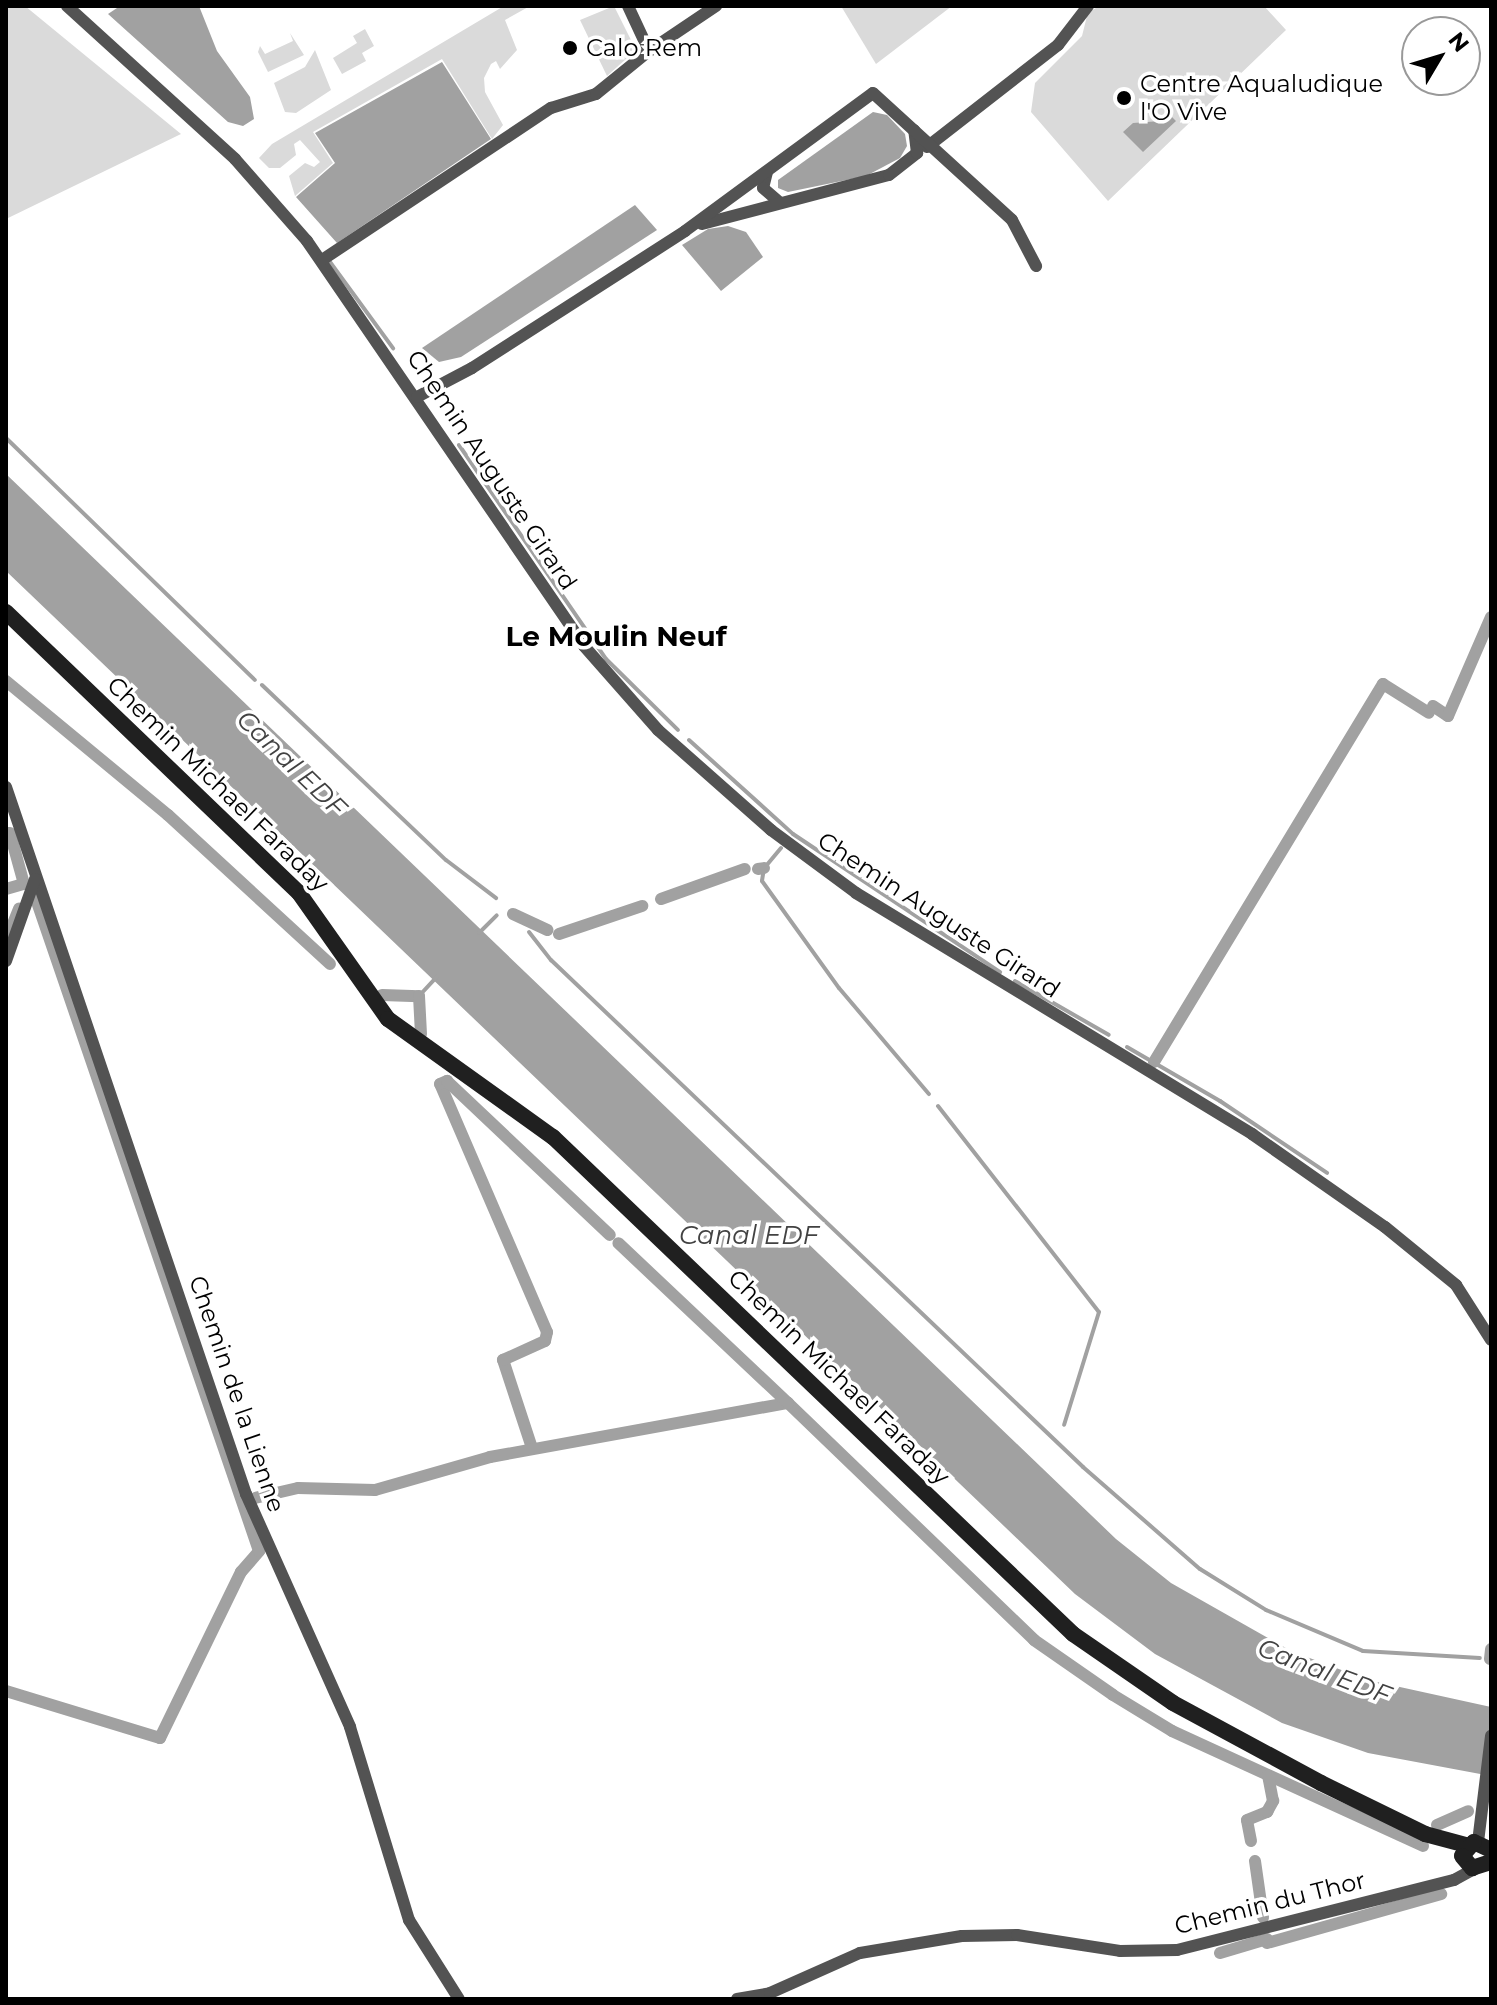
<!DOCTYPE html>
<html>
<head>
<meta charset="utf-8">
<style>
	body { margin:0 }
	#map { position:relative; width:1497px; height:2005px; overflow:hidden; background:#fff; font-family:Montserrat,sans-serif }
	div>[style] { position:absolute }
	.green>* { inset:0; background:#dadada }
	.water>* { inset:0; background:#a1a1a1 }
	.stream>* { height:4px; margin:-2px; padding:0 2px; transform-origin:2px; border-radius:2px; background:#a1a1a1 }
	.canal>* { height:12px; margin:-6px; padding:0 6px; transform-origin:6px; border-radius:6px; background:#a1a1a1 }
	.minor>* { height:12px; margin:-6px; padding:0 6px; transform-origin:6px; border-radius:6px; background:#535353 }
	.secondary>* { height:16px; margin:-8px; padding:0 8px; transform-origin:8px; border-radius:8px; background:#202020 }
	.dots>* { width:22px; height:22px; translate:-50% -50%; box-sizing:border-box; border:4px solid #fff; border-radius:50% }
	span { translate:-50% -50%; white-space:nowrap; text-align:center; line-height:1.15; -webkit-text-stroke:7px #fff; paint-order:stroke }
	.poi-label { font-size:24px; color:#000 }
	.left { translate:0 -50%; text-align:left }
	.street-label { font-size:24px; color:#000 }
	.water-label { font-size:26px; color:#424242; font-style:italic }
	.quarter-label { font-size:28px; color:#000; font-weight:700 }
	.frame { position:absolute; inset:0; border:8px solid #000; pointer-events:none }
	.north { position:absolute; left:1401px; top:16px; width:80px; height:80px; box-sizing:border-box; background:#fff; border:2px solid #999; border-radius:50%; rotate:52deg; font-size:22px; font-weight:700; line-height:32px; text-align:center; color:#000 }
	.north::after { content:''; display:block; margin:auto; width:28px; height:36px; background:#000; clip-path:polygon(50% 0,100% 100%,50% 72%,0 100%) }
</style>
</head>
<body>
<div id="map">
	<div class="green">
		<i style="clip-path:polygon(6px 6px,25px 6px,181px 134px,6px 219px)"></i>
		<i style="clip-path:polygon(504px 6px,530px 6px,505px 20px,517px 50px,500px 69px,496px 61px,491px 64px,484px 78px,485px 92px,503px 125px,492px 139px,442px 59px,313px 132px,333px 163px,295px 196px,289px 176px,305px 163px,314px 167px,320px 162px,300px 140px,294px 144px,296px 155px,280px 168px,269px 168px,259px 158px,272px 144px)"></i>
		<i style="clip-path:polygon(614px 6px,636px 50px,607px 76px,580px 20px)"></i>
		<i style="clip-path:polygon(841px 6px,952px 6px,876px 64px)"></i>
		<i style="clip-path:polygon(1100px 6px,1264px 6px,1286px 30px,1108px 201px,1031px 112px,1035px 83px,1082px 36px,1088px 12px)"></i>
		<i style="clip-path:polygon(365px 29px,374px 46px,362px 53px,366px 61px,342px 74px,333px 58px,357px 43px,353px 36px)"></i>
		<i style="clip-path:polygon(290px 33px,304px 55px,268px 72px,258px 52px,260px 46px,265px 54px,293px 41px)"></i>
		<i style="clip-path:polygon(315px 50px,331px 90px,296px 113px,285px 112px,274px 83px,305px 67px)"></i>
	</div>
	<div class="water">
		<i style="clip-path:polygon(120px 6px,199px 6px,217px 51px,250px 97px,254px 119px,243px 126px,228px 122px,108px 14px)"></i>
		<i style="clip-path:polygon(442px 62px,491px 139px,337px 243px,296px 197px,335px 163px,315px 133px)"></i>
		<i style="clip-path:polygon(873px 112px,887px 115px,905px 134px,907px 146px,900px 158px,866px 176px,788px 192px,778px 188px,778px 180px)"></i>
		<i style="clip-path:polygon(1169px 114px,1176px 121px,1143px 152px,1123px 132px,1133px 123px,1161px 121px)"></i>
		<i style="clip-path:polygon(635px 205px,657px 230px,461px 357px,439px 362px,422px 348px)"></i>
		<i style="clip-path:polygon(728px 226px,746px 232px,763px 257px,721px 291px,682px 245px,708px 229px)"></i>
		<i style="clip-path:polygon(6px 474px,1116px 1539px,1171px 1583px,1291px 1651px,1368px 1680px,1491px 1707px,1491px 1776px,1368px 1753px,1282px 1723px,1155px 1654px,1075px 1594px,6px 571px)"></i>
	</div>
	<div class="stream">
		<i style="left:330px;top:262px;width:107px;rotate:53.8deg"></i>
		<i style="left:6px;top:438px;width:347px;rotate:44.2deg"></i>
		<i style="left:459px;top:445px;width:260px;rotate:55.5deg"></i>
		<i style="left:606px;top:659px;width:101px;rotate:44.6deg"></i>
		<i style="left:262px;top:685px;width:254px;rotate:43.6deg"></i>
		<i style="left:446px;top:860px;width:63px;rotate:37.2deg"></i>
		<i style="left:689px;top:740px;width:140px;rotate:42.1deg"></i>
		<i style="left:793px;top:834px;width:249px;rotate:33.7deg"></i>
		<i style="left:781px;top:848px;width:26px;rotate:130deg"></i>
		<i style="left:764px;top:868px;width:13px;rotate:99deg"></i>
		<i style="left:762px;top:881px;width:132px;rotate:54.3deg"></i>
		<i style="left:839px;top:988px;width:139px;rotate:49.7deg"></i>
		<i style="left:529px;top:932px;width:36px;rotate:52deg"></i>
		<i style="left:551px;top:960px;width:735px;rotate:43.62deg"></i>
		<i style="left:1083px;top:1467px;width:155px;rotate:41.1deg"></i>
		<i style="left:1200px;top:1569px;width:78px;rotate:31.8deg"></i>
		<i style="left:1266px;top:1610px;width:105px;rotate:22.9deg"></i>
		<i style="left:1363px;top:1651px;width:117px;rotate:3.4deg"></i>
		<i style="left:479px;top:933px;width:25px;rotate:-45deg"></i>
		<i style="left:1015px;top:981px;width:108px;rotate:29.9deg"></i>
		<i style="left:419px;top:996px;width:26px;rotate:-47deg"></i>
		<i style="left:1127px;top:1047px;width:108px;rotate:30.1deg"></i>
		<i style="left:1220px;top:1101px;width:129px;rotate:33.9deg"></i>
		<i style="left:938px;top:1106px;width:261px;rotate:52deg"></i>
		<i style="left:1099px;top:1312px;width:118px;rotate:107.2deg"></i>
	</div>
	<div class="canal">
		<i style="left:6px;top:681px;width:210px;rotate:39.6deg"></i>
		<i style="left:168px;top:815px;width:220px;rotate:42.6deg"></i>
		<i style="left:1433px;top:706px;width:18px;rotate:34deg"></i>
		<i style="left:1448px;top:716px;width:108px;rotate:-66.5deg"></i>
		<i style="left:758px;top:869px;width:6px;rotate:-9deg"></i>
		<i style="left:6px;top:889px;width:19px;rotate:-16deg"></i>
		<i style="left:24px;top:884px;width:53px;rotate:-105.4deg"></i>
		<i style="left:661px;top:899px;width:89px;rotate:-19.7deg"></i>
		<i style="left:513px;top:914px;width:38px;rotate:25deg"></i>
		<i style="left:559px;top:934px;width:88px;rotate:-18.6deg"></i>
		<i style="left:6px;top:941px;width:35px;rotate:-68deg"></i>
		<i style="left:382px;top:995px;width:37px;rotate:2deg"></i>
		<i style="left:419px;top:996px;width:38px;rotate:87deg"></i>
		<i style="left:1154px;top:1062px;width:442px;rotate:-58.8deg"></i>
		<i style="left:1383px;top:684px;width:54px;rotate:32.2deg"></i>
		<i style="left:788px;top:1403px;width:342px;rotate:43.9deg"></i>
		<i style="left:1034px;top:1640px;width:96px;rotate:34.8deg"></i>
		<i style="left:1113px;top:1695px;width:69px;rotate:31.4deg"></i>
		<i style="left:1172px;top:1731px;width:276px;rotate:24.6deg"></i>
		<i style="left:532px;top:1448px;width:93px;rotate:-108.2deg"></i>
		<i style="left:503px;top:1360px;width:46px;rotate:-24.3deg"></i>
		<i style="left:545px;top:1341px;width:9px;rotate:-77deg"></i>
		<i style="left:547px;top:1332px;width:270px;rotate:-113.3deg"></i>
		<i style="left:440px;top:1084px;width:8px;rotate:-23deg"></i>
		<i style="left:447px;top:1081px;width:224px;rotate:43.4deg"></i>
		<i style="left:255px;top:1498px;width:44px;rotate:-13.1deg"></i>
		<i style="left:298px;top:1488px;width:77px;rotate:1.5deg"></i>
		<i style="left:375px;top:1490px;width:120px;rotate:-16deg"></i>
		<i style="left:490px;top:1457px;width:303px;rotate:-10.3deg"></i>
		<i style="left:788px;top:1403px;width:233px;rotate:-136.7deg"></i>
		<i style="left:1490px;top:1659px;width:10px;rotate:-84deg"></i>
		<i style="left:6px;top:1691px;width:161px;rotate:17deg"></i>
		<i style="left:160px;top:1738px;width:185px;rotate:-64deg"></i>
		<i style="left:241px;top:1572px;width:28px;rotate:-49deg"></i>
		<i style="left:259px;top:1551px;width:692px;rotate:-108.88deg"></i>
		<i style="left:1437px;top:1825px;width:34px;rotate:-24deg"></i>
		<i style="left:1251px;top:1841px;width:21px;rotate:-101deg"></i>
		<i style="left:1247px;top:1820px;width:22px;rotate:-22deg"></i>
		<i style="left:1267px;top:1812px;width:13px;rotate:-61deg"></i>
		<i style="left:1273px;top:1801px;width:26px;rotate:-101deg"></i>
		<i style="left:1255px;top:1861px;width:57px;rotate:81.9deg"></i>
		<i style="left:1267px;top:1943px;width:181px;rotate:-15.7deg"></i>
		<i style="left:1220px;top:1953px;width:49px;rotate:-16.6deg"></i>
	</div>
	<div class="minor">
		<i style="left:67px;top:6px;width:227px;rotate:42.3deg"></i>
		<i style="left:235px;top:159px;width:109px;rotate:48.7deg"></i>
		<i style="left:307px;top:241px;width:491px;rotate:55.6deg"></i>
		<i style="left:584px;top:646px;width:112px;rotate:48.6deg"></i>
		<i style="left:658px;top:730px;width:151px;rotate:41.5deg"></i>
		<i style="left:771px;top:830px;width:106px;rotate:36.5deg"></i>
		<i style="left:856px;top:893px;width:464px;rotate:31.3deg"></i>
		<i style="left:1252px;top:1134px;width:162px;rotate:35deg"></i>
		<i style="left:1385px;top:1227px;width:92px;rotate:39.2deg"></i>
		<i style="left:1456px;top:1285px;width:65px;rotate:57.5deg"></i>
		<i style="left:628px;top:6px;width:50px;rotate:65deg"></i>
		<i style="left:649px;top:51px;width:81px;rotate:-33.9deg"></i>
		<i style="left:927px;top:147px;width:166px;rotate:-37.9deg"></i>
		<i style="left:1058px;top:45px;width:49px;rotate:-52.4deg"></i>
		<i style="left:767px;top:172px;width:16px;rotate:104deg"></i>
		<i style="left:763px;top:188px;width:21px;rotate:41deg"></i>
		<i style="left:702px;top:224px;width:193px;rotate:-14.7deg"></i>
		<i style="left:889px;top:175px;width:36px;rotate:-38deg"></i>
		<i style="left:917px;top:153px;width:23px;rotate:-97deg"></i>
		<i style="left:322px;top:260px;width:275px;rotate:-33.6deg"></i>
		<i style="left:551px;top:108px;width:47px;rotate:-17.3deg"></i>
		<i style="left:596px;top:94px;width:68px;rotate:-39.1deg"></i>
		<i style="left:417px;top:397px;width:62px;rotate:-27.8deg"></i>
		<i style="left:472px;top:368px;width:253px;rotate:-32.7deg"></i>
		<i style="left:685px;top:231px;width:233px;rotate:-36.3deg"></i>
		<i style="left:873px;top:93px;width:188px;rotate:42.4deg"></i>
		<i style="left:1012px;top:220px;width:52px;rotate:62.4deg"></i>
		<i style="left:6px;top:787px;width:747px;rotate:71.25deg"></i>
		<i style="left:246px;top:1494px;width:255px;rotate:65.9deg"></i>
		<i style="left:350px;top:1727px;width:202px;rotate:73deg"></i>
		<i style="left:409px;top:1920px;width:93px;rotate:57.7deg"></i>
		<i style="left:6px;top:961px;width:87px;rotate:-70.5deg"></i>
		<i style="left:1478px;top:1842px;width:107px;rotate:-83deg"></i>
		<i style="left:737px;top:1999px;width:34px;rotate:-10deg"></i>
		<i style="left:770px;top:1993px;width:98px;rotate:-24deg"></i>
		<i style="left:860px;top:1953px;width:103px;rotate:-9.5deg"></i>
		<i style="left:962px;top:1936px;width:55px;rotate:-1deg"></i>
		<i style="left:1017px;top:1935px;width:104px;rotate:8.8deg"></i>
		<i style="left:1120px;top:1951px;width:57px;rotate:-1deg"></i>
		<i style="left:1177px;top:1950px;width:286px;rotate:-14.2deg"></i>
		<i style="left:1454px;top:1880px;width:25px;rotate:-29deg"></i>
	</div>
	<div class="secondary">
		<i style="left:6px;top:612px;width:406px;rotate:43.8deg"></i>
		<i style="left:299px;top:893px;width:154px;rotate:54.8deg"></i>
		<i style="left:388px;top:1019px;width:203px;rotate:35.6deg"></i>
		<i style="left:553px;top:1137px;width:719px;rotate:43.7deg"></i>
		<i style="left:1073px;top:1634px;width:121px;rotate:34.6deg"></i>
		<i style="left:1173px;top:1703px;width:168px;rotate:28.4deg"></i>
		<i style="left:1321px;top:1783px;width:116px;rotate:26.1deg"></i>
		<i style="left:1425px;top:1834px;width:42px;rotate:15deg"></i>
		<i style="left:1491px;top:1850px;width:19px;rotate:-155deg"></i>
		<i style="left:1474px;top:1842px;width:18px;rotate:131deg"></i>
		<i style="left:1462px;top:1856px;width:16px;rotate:50deg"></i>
		<i style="left:1472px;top:1868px;width:20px;rotate:-18deg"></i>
	</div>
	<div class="dots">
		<i style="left:570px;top:48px;background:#000"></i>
		<i style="left:1124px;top:98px;background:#000"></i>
	</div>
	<div class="poi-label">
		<span class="left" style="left:586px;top:48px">Calo Rem</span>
		<span class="left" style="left:1140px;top:98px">Centre Aqualudique<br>l'O Vive</span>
	</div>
	<div class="street-label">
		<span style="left:492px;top:470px;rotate:56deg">Chemin Auguste Girard</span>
		<span style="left:218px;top:784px;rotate:44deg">Chemin Michael Faraday</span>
		<span style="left:939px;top:915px;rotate:33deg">Chemin Auguste Girard</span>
		<span style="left:839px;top:1377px;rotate:44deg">Chemin Michael Faraday</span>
		<span style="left:237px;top:1394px;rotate:71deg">Chemin de la Lienne</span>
		<span style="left:1270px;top:1903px;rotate:-14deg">Chemin du Thor</span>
	</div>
	<div class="water-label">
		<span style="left:291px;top:764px;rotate:44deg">Canal EDF</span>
		<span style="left:749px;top:1236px">Canal EDF</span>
		<span style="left:1324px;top:1672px;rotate:21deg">Canal EDF</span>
	</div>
	<div class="quarter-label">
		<span style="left:616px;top:636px">Le Moulin Neuf</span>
	</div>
	<div class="frame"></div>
	<div class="north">N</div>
</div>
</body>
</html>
